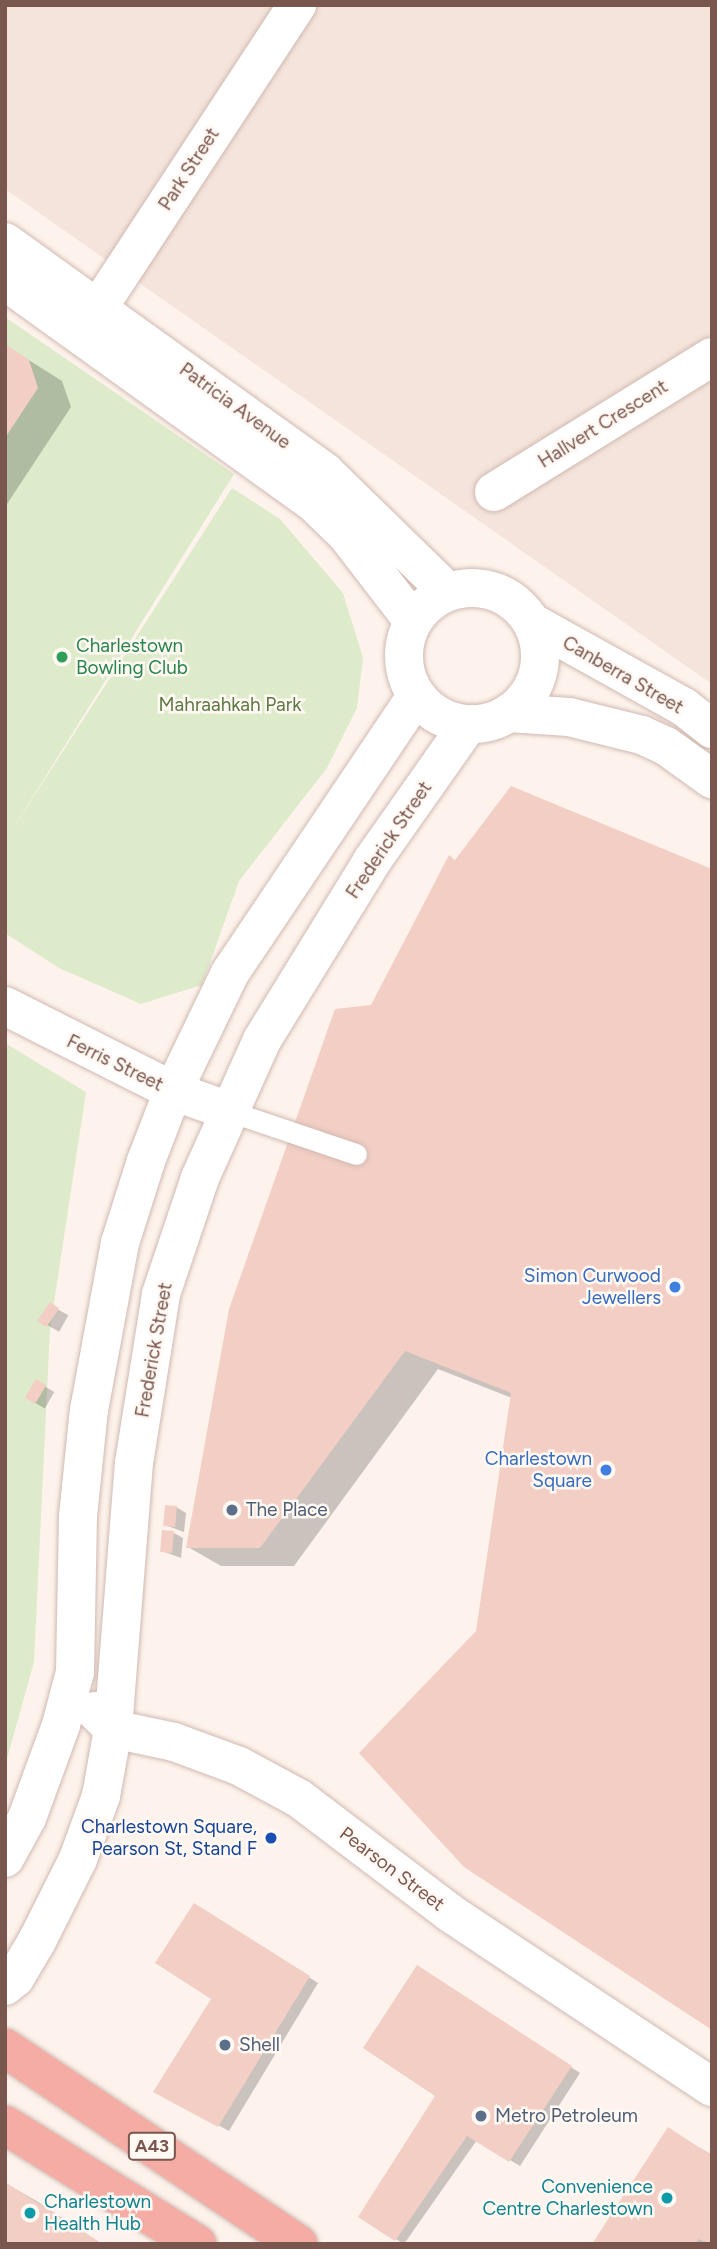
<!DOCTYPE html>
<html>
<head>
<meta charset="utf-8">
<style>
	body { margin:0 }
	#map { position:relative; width:717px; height:2249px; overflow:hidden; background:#fdf3ec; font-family:Figtree,sans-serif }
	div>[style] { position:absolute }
	.residential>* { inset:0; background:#f4e4db }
	.green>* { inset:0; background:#ddebca }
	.shadow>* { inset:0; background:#0003; transform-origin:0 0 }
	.building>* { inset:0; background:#f2cec4; transform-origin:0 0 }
	.roads { filter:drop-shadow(0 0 2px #d0b9b1) drop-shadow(0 0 2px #d0b9b1) }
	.lane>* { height:21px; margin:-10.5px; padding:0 10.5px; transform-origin:10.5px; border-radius:10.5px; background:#fff }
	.street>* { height:38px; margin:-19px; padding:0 19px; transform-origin:19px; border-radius:19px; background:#fff }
	.secondary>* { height:38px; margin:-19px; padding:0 19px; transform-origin:19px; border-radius:19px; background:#fff }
	.secondary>.ring { margin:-19px; padding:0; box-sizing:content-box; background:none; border:38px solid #fff; border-radius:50% }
	.highway>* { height:38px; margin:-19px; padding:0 19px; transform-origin:19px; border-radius:19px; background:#f5aca5 }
	.dots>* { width:19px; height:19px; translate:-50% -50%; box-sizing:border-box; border:4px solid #fff8f3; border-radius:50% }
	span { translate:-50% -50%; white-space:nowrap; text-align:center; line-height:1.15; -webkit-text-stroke:5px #fff8f3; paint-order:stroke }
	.shield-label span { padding:2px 5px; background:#fff8f3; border:2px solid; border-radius:5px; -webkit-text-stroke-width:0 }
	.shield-label { font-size:18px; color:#79564e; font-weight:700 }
	.street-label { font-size:19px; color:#79564e }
	.leisure-label { font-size:19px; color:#27864d }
	.left { translate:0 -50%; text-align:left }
	.park-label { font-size:19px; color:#5c7843 }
	.shop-label { font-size:19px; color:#366cbe }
	.right { translate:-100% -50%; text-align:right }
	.service-label { font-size:19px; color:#4e5e75 }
	.transit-label { font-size:19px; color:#164399 }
	.culture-label { font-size:19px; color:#0d838f }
	.frame { position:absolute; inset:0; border:7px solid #79564e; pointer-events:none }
</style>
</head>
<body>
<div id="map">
	<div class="residential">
		<i style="clip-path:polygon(5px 5px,712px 5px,712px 684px,5px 189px)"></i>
	</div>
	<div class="green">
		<i style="clip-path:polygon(5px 317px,234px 474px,11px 832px,232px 488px,280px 519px,343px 593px,363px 658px,357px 708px,327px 768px,239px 881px,202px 985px,141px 1004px,59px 968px,5px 933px)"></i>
		<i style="clip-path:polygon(5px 1043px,86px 1092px,50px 1329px,34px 1662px,5px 1766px)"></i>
	</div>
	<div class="shadow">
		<i style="clip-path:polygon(5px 345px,62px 381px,71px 407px,5px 507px)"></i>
		<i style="clip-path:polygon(449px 857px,712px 2028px,478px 1632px,512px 1398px,438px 1369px,294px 1566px,221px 1566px,188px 1547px,372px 1007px)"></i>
		<i style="left:50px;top:1305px;width:21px;height:19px;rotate:29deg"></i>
		<i style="left:37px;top:1382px;width:20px;height:19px;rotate:30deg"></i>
		<i style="clip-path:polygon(176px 1507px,186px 1513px,184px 1532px,165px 1525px)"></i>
		<i style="clip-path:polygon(174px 1533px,183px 1538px,181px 1558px,162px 1551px)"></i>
		<i style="clip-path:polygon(204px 1911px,318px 1983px,229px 2131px,155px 2091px,213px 1998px)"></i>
		<i style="clip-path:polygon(427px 1973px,580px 2073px,520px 2166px,477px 2140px,404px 2244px,360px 2217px,438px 2096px)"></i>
		<i style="clip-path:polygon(668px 2129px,712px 2155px,712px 2244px,594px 2244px)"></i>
		<i style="clip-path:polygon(5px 2183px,35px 2200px,102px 2244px,5px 2244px)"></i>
	</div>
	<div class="building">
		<i style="clip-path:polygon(5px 344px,29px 360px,38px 388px,5px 438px)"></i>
		<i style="clip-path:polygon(511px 786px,712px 869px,712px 2030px,464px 1867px,359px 1753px,476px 1631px,511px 1393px,405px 1351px,260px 1548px,186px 1548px,229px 1309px,335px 1009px,371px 1005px,449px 855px,455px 860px)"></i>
		<i style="left:50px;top:1302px;width:11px;height:23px;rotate:34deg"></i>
		<i style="left:36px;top:1379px;width:12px;height:22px;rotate:31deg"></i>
		<i style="left:165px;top:1505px;width:12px;height:21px;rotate:5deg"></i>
		<i style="left:162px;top:1530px;width:12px;height:22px;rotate:5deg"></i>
		<i style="clip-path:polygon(194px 1903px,310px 1976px,218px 2127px,153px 2092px,211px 1999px,155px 1963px)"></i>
		<i style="clip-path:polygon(417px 1965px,572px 2066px,509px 2162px,467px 2136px,395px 2241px,358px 2217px,435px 2096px,363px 2048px)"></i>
		<i style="clip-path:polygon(668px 2127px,712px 2156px,712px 2244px,698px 2239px,695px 2244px,592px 2244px)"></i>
		<i style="clip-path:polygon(5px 2182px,102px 2244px,5px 2244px)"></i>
	</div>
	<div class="roads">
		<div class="lane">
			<i style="left:229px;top:1111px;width:134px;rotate:18.7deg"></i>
		</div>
		<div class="street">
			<i style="left:81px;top:334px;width:394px;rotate:-56.7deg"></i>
			<i style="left:494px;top:492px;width:256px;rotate:-31.8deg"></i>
		</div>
		<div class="secondary">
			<i style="left:5px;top:242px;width:395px;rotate:35.7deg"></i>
			<i style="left:326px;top:473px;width:170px;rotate:44.3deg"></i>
			<i style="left:5px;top:281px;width:380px;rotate:35.7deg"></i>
			<i style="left:314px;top:503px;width:45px;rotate:44.1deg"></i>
			<i style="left:346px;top:534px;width:110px;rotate:52.4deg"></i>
			<i class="ring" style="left:404px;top:588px;width:98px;height:98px"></i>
			<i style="left:533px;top:623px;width:173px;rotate:29.1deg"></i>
			<i style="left:684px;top:707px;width:36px;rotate:38deg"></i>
			<i style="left:509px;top:713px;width:60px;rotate:3.8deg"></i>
			<i style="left:569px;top:717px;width:75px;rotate:13.9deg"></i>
			<i style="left:642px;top:735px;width:26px;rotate:25deg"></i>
			<i style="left:666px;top:746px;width:57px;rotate:35.7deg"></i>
			<i style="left:5px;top:1006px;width:188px;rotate:26.8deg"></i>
			<i style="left:173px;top:1091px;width:59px;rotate:19.7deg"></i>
			<i style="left:95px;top:1711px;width:25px;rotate:45deg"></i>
			<i style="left:113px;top:1729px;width:62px;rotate:12deg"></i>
			<i style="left:174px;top:1742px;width:69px;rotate:20.3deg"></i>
			<i style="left:239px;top:1766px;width:69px;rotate:28.4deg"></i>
			<i style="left:300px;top:1799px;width:188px;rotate:37.2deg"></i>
			<i style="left:450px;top:1913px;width:315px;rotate:33.6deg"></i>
			<i style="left:5px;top:1858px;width:46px;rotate:-61.2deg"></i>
			<i style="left:27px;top:1818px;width:99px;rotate:-69.9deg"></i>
			<i style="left:61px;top:1725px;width:55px;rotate:-75.2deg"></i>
			<i style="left:75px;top:1672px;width:156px;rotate:-88.9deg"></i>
			<i style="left:78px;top:1516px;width:107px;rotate:-84.1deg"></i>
			<i style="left:89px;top:1410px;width:170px;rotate:-79.5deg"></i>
			<i style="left:120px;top:1243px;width:86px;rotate:-72.4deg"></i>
			<i style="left:146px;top:1161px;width:75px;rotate:-68.9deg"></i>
			<i style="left:173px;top:1091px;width:131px;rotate:-64.2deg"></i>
			<i style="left:230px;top:973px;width:334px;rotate:-56.1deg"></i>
			<i style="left:5px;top:1986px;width:13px;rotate:-39deg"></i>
			<i style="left:15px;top:1978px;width:43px;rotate:-59.3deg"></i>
			<i style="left:37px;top:1941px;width:92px;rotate:-63.4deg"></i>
			<i style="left:78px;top:1859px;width:67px;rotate:-69.9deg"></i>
			<i style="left:101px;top:1796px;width:68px;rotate:-79.8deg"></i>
			<i style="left:113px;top:1729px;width:267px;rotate:-85.5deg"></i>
			<i style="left:134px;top:1463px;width:171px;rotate:-80.9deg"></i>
			<i style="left:161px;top:1294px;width:122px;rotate:-71.4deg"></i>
			<i style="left:200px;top:1178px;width:151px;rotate:-65.8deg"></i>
			<i style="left:262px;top:1040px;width:210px;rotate:-58.4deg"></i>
			<i style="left:372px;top:861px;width:165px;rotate:-54.9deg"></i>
		</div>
		<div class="highway">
			<i style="left:5px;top:2048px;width:353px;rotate:33.8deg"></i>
			<i style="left:5px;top:2125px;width:226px;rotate:31.8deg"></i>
		</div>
	</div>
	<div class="dots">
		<i style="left:62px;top:657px;background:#2e9e5b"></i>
		<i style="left:675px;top:1287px;background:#3f7fe0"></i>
		<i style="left:606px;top:1470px;background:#3f7fe0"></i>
		<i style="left:232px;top:1510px;background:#5c6f8a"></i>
		<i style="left:271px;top:1838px;background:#1a4fb4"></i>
		<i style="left:225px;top:2045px;background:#5c6f8a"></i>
		<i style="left:481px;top:2116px;background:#5c6f8a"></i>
		<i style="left:667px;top:2198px;background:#0f9aa8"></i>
		<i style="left:30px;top:2213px;background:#0f9aa8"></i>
	</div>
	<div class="shield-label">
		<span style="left:152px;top:2146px">A43</span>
	</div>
	<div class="street-label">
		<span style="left:189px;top:169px;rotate:-57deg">Park Street</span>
		<span style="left:235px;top:406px;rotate:36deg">Patricia Avenue</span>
		<span style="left:603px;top:424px;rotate:-32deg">Hallvert Crescent</span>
		<span style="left:623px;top:675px;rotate:30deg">Canberra Street</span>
		<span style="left:389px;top:840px;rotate:-56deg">Frederick Street</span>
		<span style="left:115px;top:1063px;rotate:26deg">Ferris Street</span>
		<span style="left:154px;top:1350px;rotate:-80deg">Frederick Street</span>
		<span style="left:392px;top:1869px;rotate:37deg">Pearson Street</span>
	</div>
	<div class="leisure-label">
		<span class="left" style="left:76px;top:657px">Charlestown<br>Bowling Club</span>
	</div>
	<div class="park-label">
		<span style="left:230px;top:705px">Mahraahkah Park</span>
	</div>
	<div class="shop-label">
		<span class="right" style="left:661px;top:1287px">Simon Curwood<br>Jewellers</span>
		<span class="right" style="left:592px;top:1470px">Charlestown<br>Square</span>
	</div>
	<div class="service-label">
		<span class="left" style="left:246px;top:1510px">The Place</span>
		<span class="left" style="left:239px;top:2045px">Shell</span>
		<span class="left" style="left:495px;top:2116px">Metro Petroleum</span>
	</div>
	<div class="transit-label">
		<span class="right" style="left:257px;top:1838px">Charlestown Square,<br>Pearson St, Stand F</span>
	</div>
	<div class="culture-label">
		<span class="right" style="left:653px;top:2198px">Convenience<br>Centre Charlestown</span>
		<span class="left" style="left:44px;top:2213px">Charlestown<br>Health Hub</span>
	</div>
	<div class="frame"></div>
</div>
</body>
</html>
